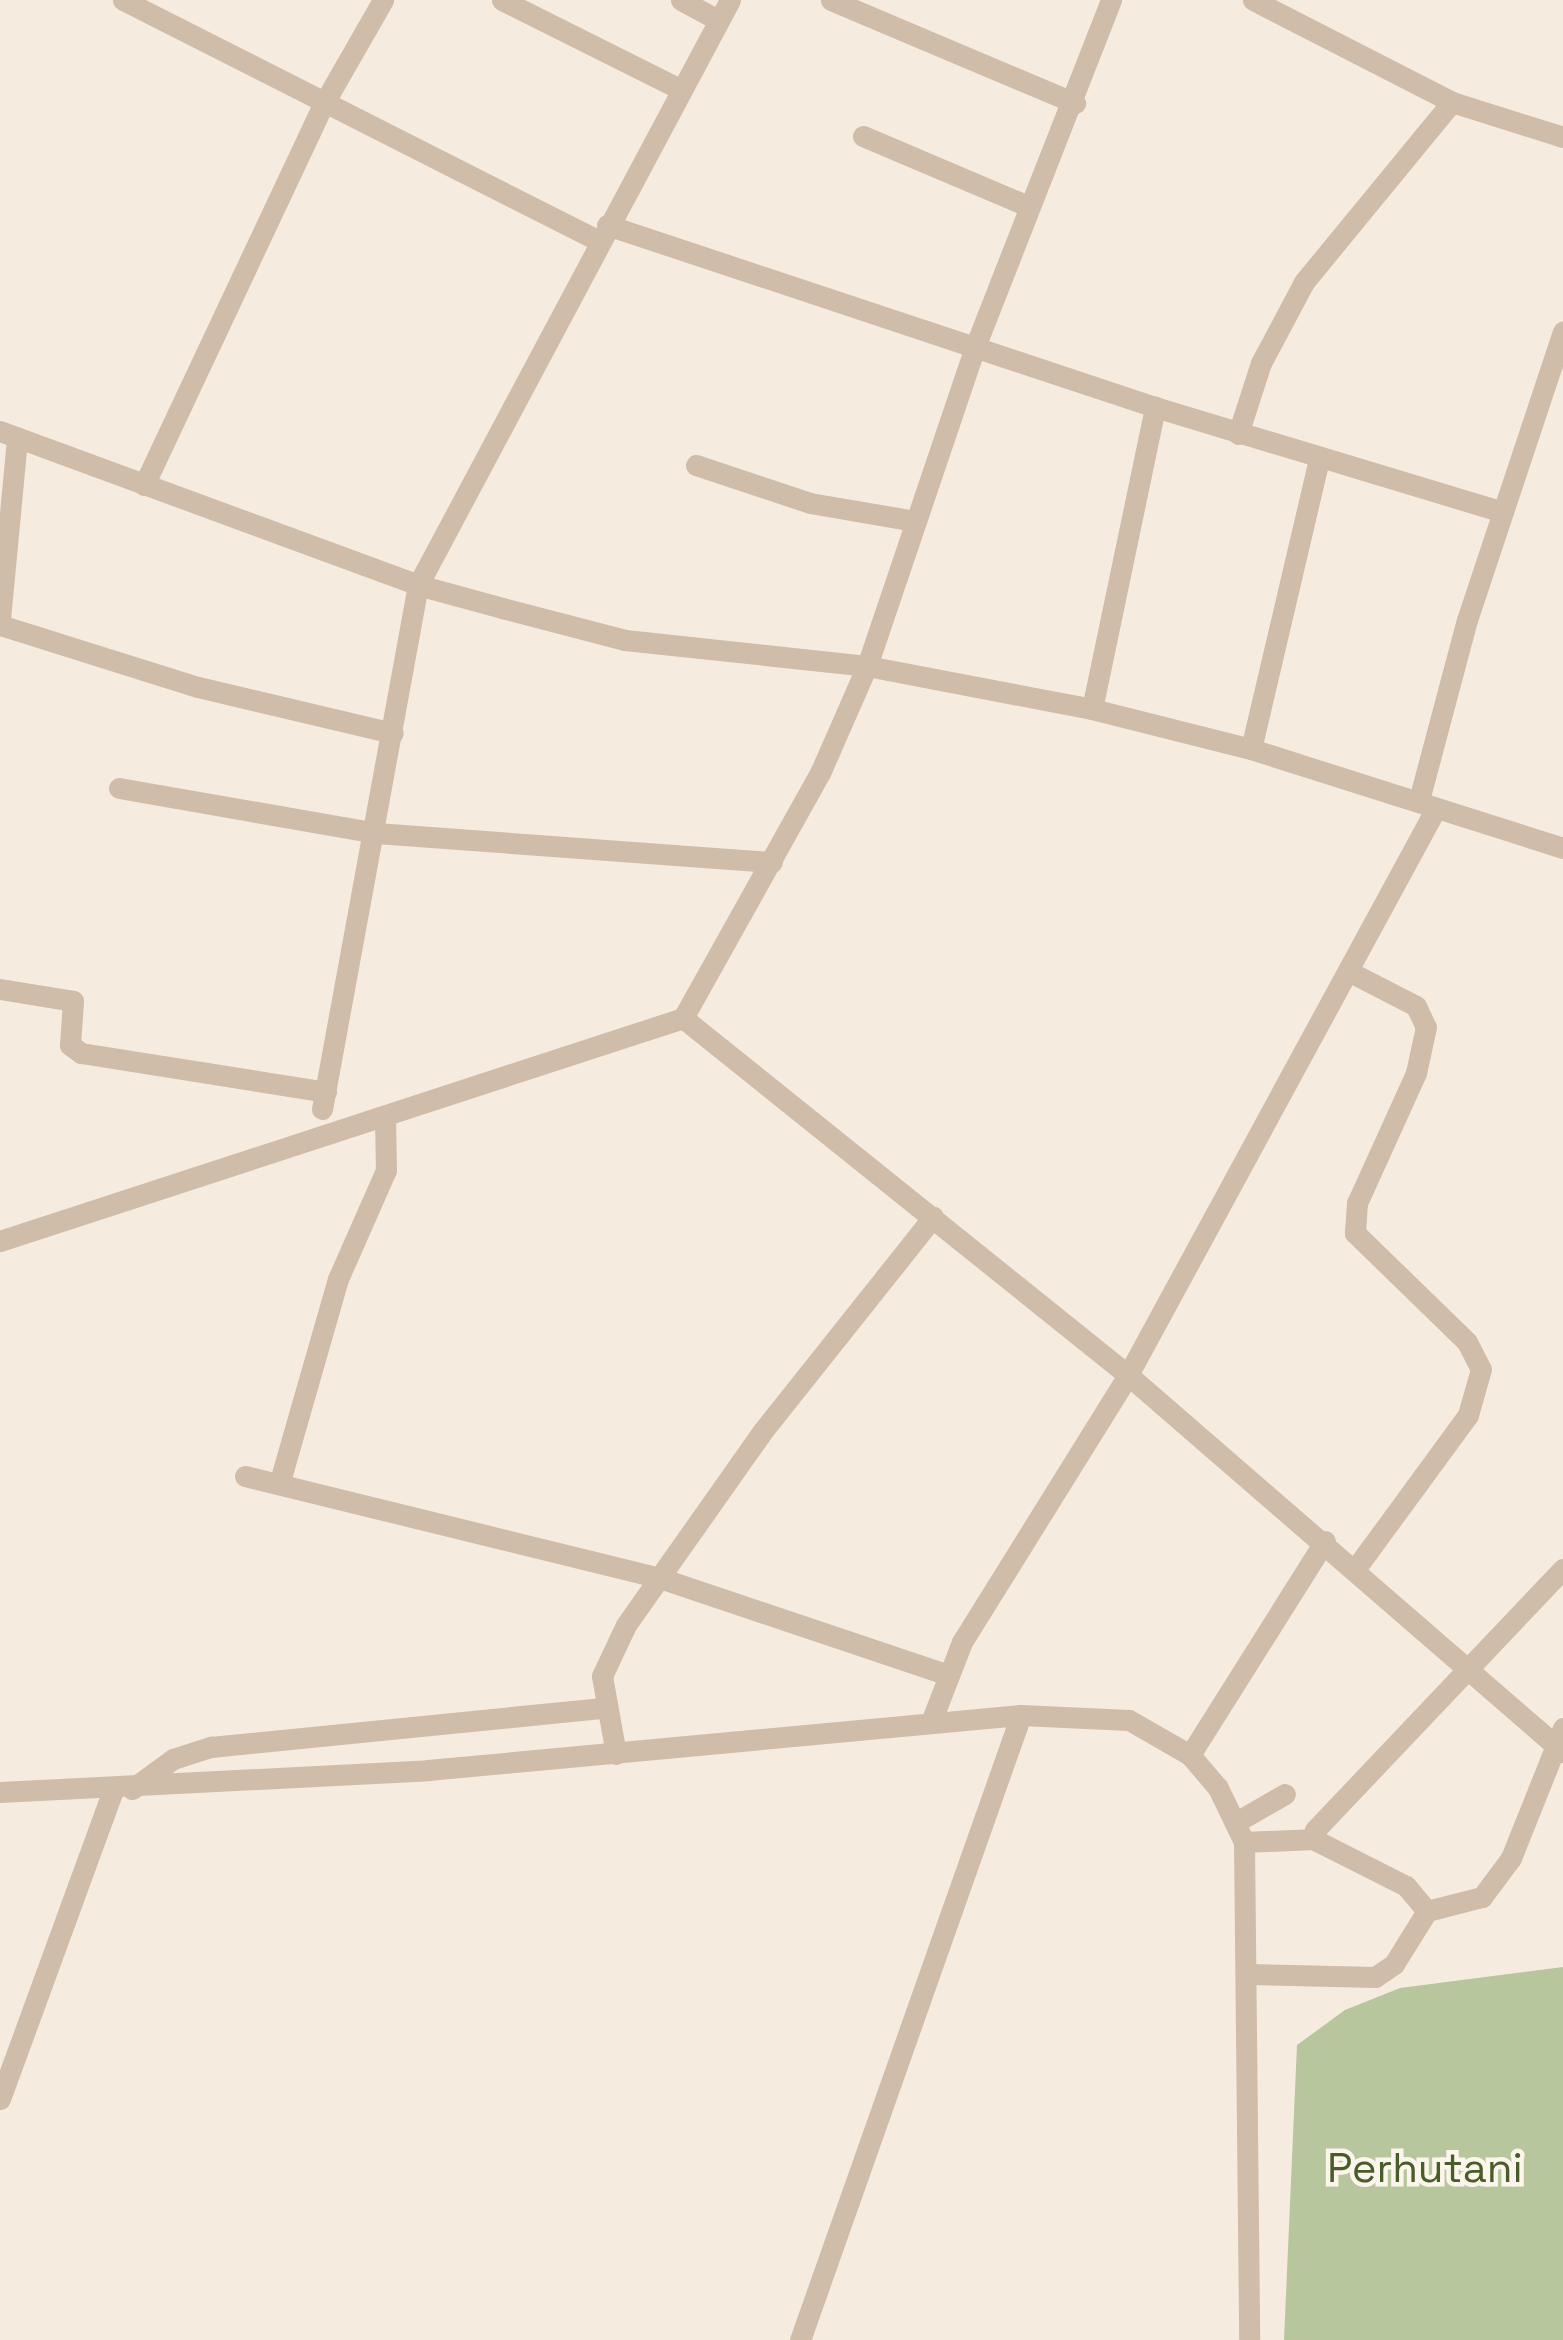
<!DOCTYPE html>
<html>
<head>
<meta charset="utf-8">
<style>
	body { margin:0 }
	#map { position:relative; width:1563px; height:2340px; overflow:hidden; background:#f5ebdf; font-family:"Space Grotesk",sans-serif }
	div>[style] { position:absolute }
	.green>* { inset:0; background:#b7c69d }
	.street>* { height:21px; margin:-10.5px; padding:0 10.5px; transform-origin:10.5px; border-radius:10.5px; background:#cfbca9 }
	span { translate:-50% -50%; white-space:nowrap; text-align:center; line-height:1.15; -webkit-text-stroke:9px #fcf5ec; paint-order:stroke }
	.park-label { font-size:42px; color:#495d2a }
</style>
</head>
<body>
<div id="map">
	<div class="green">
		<i style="clip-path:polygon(1563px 1967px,1563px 2340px,1284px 2340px,1297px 2045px,1345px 2010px,1400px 1988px)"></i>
	</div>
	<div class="street">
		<i style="left:123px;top:0;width:534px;rotate:26.85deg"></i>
		<i style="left:502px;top:0;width:197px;rotate:26.6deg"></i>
		<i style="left:681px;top:0;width:42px;rotate:28.4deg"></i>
		<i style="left:831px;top:0;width:265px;rotate:22.9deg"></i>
		<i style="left:1253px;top:0;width:224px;rotate:27.1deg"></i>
		<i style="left:1452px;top:102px;width:116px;rotate:17.5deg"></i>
		<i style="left:863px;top:136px;width:179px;rotate:23deg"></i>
		<i style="left:607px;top:225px;width:577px;rotate:18.37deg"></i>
		<i style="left:1155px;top:407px;width:363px;rotate:16.8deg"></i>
		<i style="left:0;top:431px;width:445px;rotate:20.2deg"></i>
		<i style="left:418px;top:585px;width:87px;rotate:15.3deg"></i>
		<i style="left:502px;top:608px;width:127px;rotate:14.6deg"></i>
		<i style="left:625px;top:640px;width:243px;rotate:6.1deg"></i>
		<i style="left:867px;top:666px;width:229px;rotate:10.8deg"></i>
		<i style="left:1092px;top:709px;width:164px;rotate:14.1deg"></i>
		<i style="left:1251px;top:749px;width:327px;rotate:17.6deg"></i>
		<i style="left:1238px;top:434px;width:75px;rotate:-72.1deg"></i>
		<i style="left:1261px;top:363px;width:92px;rotate:-62deg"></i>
		<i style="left:1304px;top:282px;width:233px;rotate:-50.6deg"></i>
		<i style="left:696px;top:465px;width:120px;rotate:18.4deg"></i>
		<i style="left:810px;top:503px;width:107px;rotate:9.7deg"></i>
		<i style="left:144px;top:485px;width:422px;rotate:-64.8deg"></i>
		<i style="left:324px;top:103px;width:119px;rotate:-60.2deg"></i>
		<i style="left:0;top:619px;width:182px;rotate:-84.6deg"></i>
		<i style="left:0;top:625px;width:207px;rotate:17.4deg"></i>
		<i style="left:198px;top:687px;width:200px;rotate:13.3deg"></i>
		<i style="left:1092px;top:709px;width:309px;rotate:-78.2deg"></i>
		<i style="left:1251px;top:749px;width:297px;rotate:-76.8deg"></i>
		<i style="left:119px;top:788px;width:261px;rotate:9.9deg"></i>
		<i style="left:376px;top:833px;width:397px;rotate:4.2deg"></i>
		<i style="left:1419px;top:800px;width:186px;rotate:-75.1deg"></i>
		<i style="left:1467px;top:620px;width:304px;rotate:-71.6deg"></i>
		<i style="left:1348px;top:971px;width:76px;rotate:27.2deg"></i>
		<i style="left:1416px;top:1006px;width:23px;rotate:65deg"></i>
		<i style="left:1426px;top:1027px;width:47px;rotate:102.3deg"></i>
		<i style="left:1416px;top:1073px;width:143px;rotate:114.4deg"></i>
		<i style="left:1357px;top:1203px;width:30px;rotate:94deg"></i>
		<i style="left:1355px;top:1233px;width:156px;rotate:44.2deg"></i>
		<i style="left:1467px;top:1342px;width:30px;rotate:63deg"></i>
		<i style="left:1481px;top:1369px;width:48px;rotate:105.8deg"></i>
		<i style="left:1468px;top:1415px;width:190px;rotate:126.2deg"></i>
		<i style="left:0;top:989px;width:74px;rotate:9.3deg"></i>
		<i style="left:73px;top:1001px;width:44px;rotate:93.9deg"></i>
		<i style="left:70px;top:1045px;width:14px;rotate:36deg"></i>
		<i style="left:81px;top:1053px;width:248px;rotate:9deg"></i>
		<i style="left:683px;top:1018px;width:571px;rotate:38.74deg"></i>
		<i style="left:1128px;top:1375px;width:576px;rotate:40.91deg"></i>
		<i style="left:322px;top:1109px;width:533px;rotate:-79.62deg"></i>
		<i style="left:418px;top:585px;width:663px;rotate:-61.93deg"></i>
		<i style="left:0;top:1241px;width:718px;rotate:-18.08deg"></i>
		<i style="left:683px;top:1018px;width:281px;rotate:-60.8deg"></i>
		<i style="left:820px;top:773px;width:117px;rotate:-66.3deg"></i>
		<i style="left:867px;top:666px;width:337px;rotate:-71.3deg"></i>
		<i style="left:975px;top:347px;width:373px;rotate:-68.6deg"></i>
		<i style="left:245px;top:1476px;width:427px;rotate:13.8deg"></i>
		<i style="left:660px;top:1578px;width:302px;rotate:18.6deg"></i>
		<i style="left:280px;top:1481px;width:210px;rotate:-74deg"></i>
		<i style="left:338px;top:1279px;width:119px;rotate:-66.2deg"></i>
		<i style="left:386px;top:1170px;width:53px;rotate:-91.1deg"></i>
		<i style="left:931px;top:1722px;width:86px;rotate:-68.8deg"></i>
		<i style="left:962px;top:1642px;width:314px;rotate:-58.1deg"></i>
		<i style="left:1128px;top:1375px;width:643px;rotate:-61.48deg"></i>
		<i style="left:616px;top:1754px;width:79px;rotate:-100.2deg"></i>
		<i style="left:602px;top:1676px;width:56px;rotate:-64.8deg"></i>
		<i style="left:626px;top:1625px;width:236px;rotate:-54.8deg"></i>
		<i style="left:762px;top:1432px;width:275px;rotate:-51.5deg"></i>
		<i style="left:1190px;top:1755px;width:253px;rotate:-57.8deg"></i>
		<i style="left:132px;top:1789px;width:51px;rotate:-36.2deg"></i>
		<i style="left:173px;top:1759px;width:40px;rotate:-18deg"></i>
		<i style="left:211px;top:1747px;width:394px;rotate:-5.7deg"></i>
		<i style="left:0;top:1792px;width:429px;rotate:-2.9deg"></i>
		<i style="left:428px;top:1770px;width:596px;rotate:-5.3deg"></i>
		<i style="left:1021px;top:1715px;width:108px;rotate:2.7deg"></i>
		<i style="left:1129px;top:1720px;width:70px;rotate:29.8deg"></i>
		<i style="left:1190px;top:1755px;width:43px;rotate:49.7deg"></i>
		<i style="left:1218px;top:1788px;width:60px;rotate:64.3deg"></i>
		<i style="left:1244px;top:1842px;width:498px;rotate:89.4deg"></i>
		<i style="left:1238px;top:1821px;width:54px;rotate:-29.9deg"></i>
		<i style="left:1244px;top:1842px;width:71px;rotate:-2.4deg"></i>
		<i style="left:1427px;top:1911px;width:33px;rotate:-130deg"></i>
		<i style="left:1406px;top:1886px;width:100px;rotate:-153.2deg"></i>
		<i style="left:1317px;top:1841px;width:11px;rotate:-100deg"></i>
		<i style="left:1315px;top:1830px;width:360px;rotate:-46.5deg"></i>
		<i style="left:1250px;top:1974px;width:125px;rotate:1.4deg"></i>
		<i style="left:1375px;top:1977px;width:23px;rotate:-34deg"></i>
		<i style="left:1394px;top:1964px;width:62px;rotate:-58.1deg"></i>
		<i style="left:1427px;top:1911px;width:57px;rotate:-14.3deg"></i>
		<i style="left:1482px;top:1897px;width:49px;rotate:-53.4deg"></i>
		<i style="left:1511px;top:1858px;width:140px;rotate:-68.2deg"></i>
		<i style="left:0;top:2099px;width:328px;rotate:-69.9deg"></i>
		<i style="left:800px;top:2340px;width:663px;rotate:-70.53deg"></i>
	</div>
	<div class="park-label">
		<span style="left:1425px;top:2168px">Perhutani</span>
	</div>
</div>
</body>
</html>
